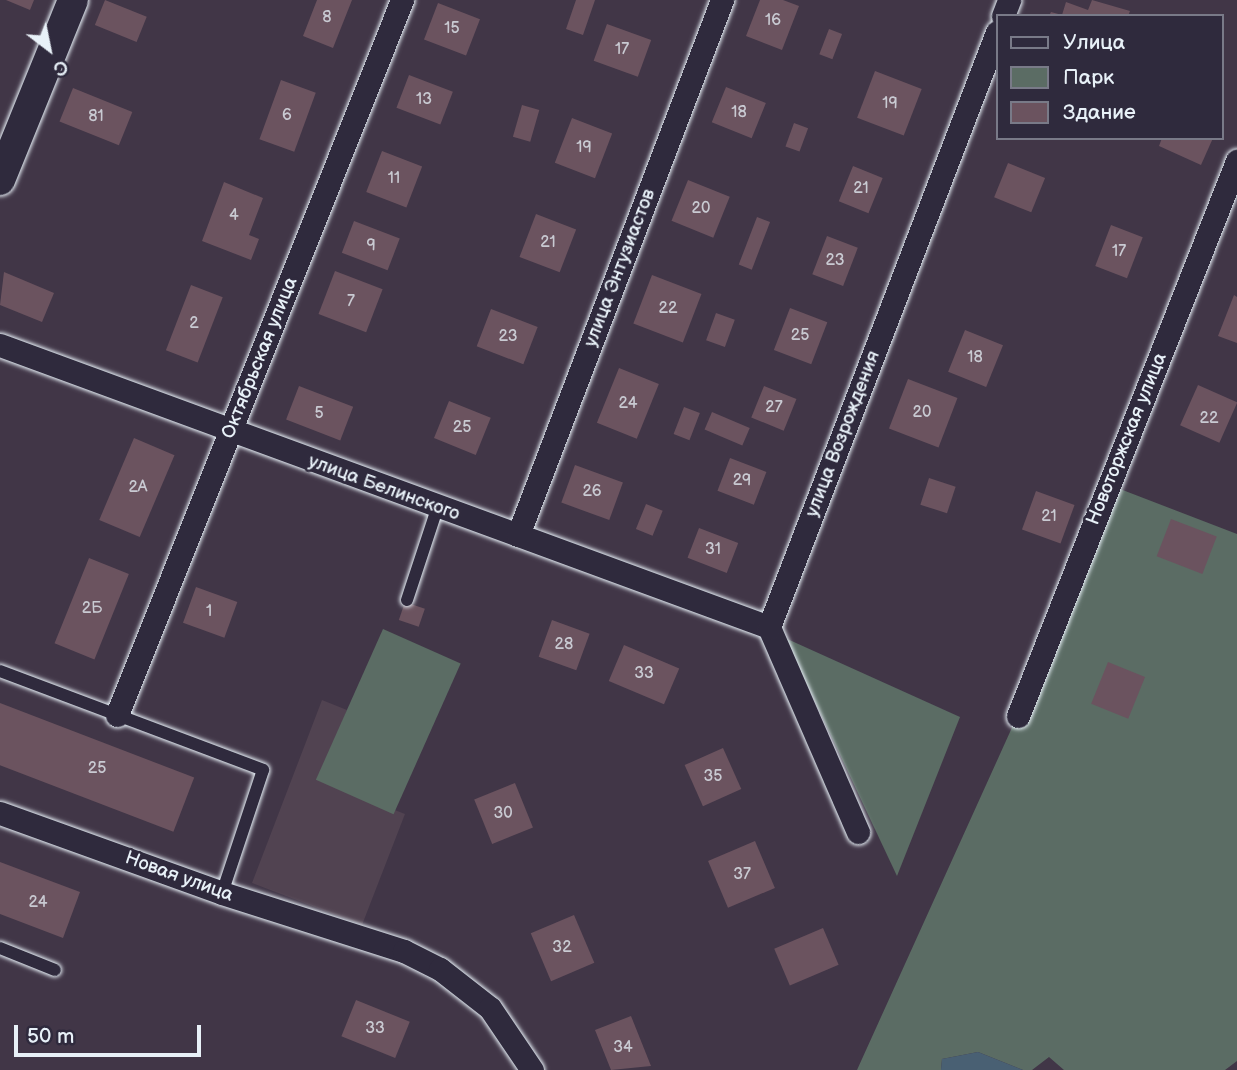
<!DOCTYPE html>
<html>
<head>
<meta charset="utf-8">
<style>
	body { margin:0 }
	#map { position:relative; width:1237px; height:1070px; overflow:hidden; background:#413647; font-family:"Balsamiq Sans",sans-serif }
	div>[style] { position:absolute }
	.built>* { inset:0; background:#514351 }
	.green>* { inset:0; background:#5b6c64; transform-origin:0 0 }
	.water>* { inset:0; background:#496073 }
	.building>* { inset:0; background:#6b535f; transform-origin:0 0 }
	.roads { filter:drop-shadow(0 0 2px #e8f1f8) drop-shadow(0 0 2px #e8f1f8) }
	.service>* { height:12px; margin:-6px; padding:0 6px; transform-origin:6px; border-radius:6px; background:#2f2a3d }
	.minor>* { height:23px; margin:-11.5px; padding:0 11.5px; transform-origin:11.5px; border-radius:11.5px; background:#2f2a3d }
	.tertiary>* { height:30px; margin:-15px; padding:0 15px; transform-origin:15px; border-radius:15px; background:#2f2a3d }
	span { translate:-50% -50%; white-space:nowrap; text-align:center; line-height:1.15; -webkit-text-stroke:5px #2f2a3d; paint-order:stroke }
	.number-label { font-size:16px; color:#c9cad2 }
	.number-label span { -webkit-text-stroke-width:0 }
	.street-label { font-size:19px; color:#e8f1f8 }
	.legend { position:absolute; left:996px; top:14px; width:228px; height:126px; box-sizing:border-box; background:#2f2a3d; border:2px solid #797a88; margin:0; padding:9px 12px; list-style:none; font-size:21px; color:#e8f1f8 }
	.legend li { display:flex; align-items:center; gap:14px; height:35px }
	.legend b { width:35px; border:2px solid #797a88 }
	.north { position:absolute; left:14px; top:14px; width:70px; height:70px; -webkit-text-stroke:5px #2f2a3d; paint-order:stroke; rotate:148deg; font-size:19px; font-weight:700; line-height:28px; text-align:center; color:#e8f1f8 }
	.north::after { content:''; display:block; margin:auto; width:24px; height:32px; background:#e8f1f8; clip-path:polygon(50% 0,100% 100%,50% 72%,0 100%) }
	.scale { position:absolute; left:14px; top:1025px; width:187px; height:32px; box-sizing:border-box; border:4px solid #e8f1f8; border-top:0; padding-left:9px; font-size:21px; line-height:24px; white-space:nowrap; color:#e8f1f8; -webkit-text-stroke:5px #2f2a3d; paint-order:stroke }
</style>
</head>
<body>
<div id="map">
	<div class="built">
		<i style="clip-path:polygon(322px 700px,347px 710px,320px 781px,405px 814px,362px 925px,252px 883px)"></i>
	</div>
	<div class="green">
		<i style="clip-path:polygon(1120px 489px,1237px 534px,1237px 1061px,1225px 1070px,1064px 1070px,1049px 1057px,1032px 1070px,1023px 1070px,978px 1052px,942px 1059px,941px 1070px,857px 1070px)"></i>
		<i style="left:383px;top:629px;width:85px;height:165px;rotate:24deg"></i>
		<i style="clip-path:polygon(785px 638px,960px 717px,897px 876px)"></i>
	</div>
	<div class="water">
		<i style="clip-path:polygon(978px 1052px,1023px 1070px,941px 1070px,942px 1059px)"></i>
	</div>
	<div class="building">
		<i style="clip-path:polygon(6px 0,34px 0,30px 10px)"></i>
		<i style="left:105px;top:0;width:45px;height:27px;rotate:22deg"></i>
		<i style="clip-path:polygon(317px 0,352px 0,333px 48px,303px 36px)"></i>
		<i style="clip-path:polygon(576px 0,595px 0,583px 35px,566px 29px)"></i>
		<i style="clip-path:polygon(760px 0,783px 0,799px 6px,782px 50px,746px 36px)"></i>
		<i style="clip-path:polygon(1092px 0,1130px 11px,1128px 16px,1049px 16px,1051px 12px,1062px 15px,1066px 2px,1088px 10px)"></i>
		<i style="left:438px;top:3px;width:45px;height:39px;rotate:21deg"></i>
		<i style="left:607px;top:24px;width:47px;height:39px;rotate:20deg"></i>
		<i style="left:829px;top:29px;width:14px;height:27px;rotate:21deg"></i>
		<i style="left:875px;top:71px;width:50px;height:50px;rotate:21deg"></i>
		<i style="left:409px;top:75px;width:47px;height:35px;rotate:21deg"></i>
		<i style="left:281px;top:80px;width:37px;height:63px;rotate:20deg"></i>
		<i style="left:726px;top:87px;width:43px;height:38px;rotate:22deg"></i>
		<i style="left:73px;top:88px;width:64px;height:36px;rotate:22deg"></i>
		<i style="left:522px;top:105px;width:18px;height:33px;rotate:16deg"></i>
		<i style="left:572px;top:118px;width:43px;height:48px;rotate:21deg"></i>
		<i style="left:794px;top:123px;width:15px;height:25px;rotate:20deg"></i>
		<i style="clip-path:polygon(1162px 138px,1213px 138px,1201px 165px,1159px 146px)"></i>
		<i style="left:382px;top:151px;width:43px;height:44px;rotate:21deg"></i>
		<i style="left:1008px;top:163px;width:40px;height:37px;rotate:22deg"></i>
		<i style="left:853px;top:166px;width:32px;height:38px;rotate:22deg"></i>
		<i style="left:688px;top:180px;width:45px;height:44px;rotate:22deg"></i>
		<i style="clip-path:polygon(224px 182px,263px 198px,249px 235px,259px 239px,251px 260px,202px 241px)"></i>
		<i style="left:536px;top:214px;width:43px;height:46px;rotate:21deg"></i>
		<i style="left:757px;top:217px;width:14px;height:51px;rotate:21deg"></i>
		<i style="left:354px;top:221px;width:49px;height:34px;rotate:21deg"></i>
		<i style="left:1111px;top:225px;width:34px;height:44px;rotate:21deg"></i>
		<i style="left:827px;top:236px;width:33px;height:41px;rotate:21deg"></i>
		<i style="left:335px;top:271px;width:51px;height:46px;rotate:21deg"></i>
		<i style="clip-path:polygon(4px 272px,54px 293px,42px 322px,0 305px)"></i>
		<i style="left:652px;top:275px;width:53px;height:52px;rotate:21deg"></i>
		<i style="left:191px;top:285px;width:34px;height:70px;rotate:21deg"></i>
		<i style="clip-path:polygon(1234px 295px,1237px 297px,1237px 343px,1218px 336px)"></i>
		<i style="left:790px;top:308px;width:40px;height:45px;rotate:21deg"></i>
		<i style="left:491px;top:309px;width:50px;height:40px;rotate:21deg"></i>
		<i style="left:716px;top:313px;width:20px;height:29px;rotate:20deg"></i>
		<i style="left:965px;top:330px;width:41px;height:45px;rotate:22deg"></i>
		<i style="left:619px;top:368px;width:43px;height:59px;rotate:22deg"></i>
		<i style="left:908px;top:379px;width:53px;height:53px;rotate:21deg"></i>
		<i style="left:1198px;top:385px;width:43px;height:44px;rotate:24deg"></i>
		<i style="left:299px;top:386px;width:58px;height:36px;rotate:21deg"></i>
		<i style="left:764px;top:386px;width:35px;height:34px;rotate:22deg"></i>
		<i style="left:449px;top:401px;width:45px;height:40px;rotate:22deg"></i>
		<i style="left:684px;top:407px;width:17px;height:29px;rotate:21deg"></i>
		<i style="left:712px;top:412px;width:41px;height:19px;rotate:23deg"></i>
		<i style="left:134px;top:438px;width:44px;height:89px;rotate:23deg"></i>
		<i style="left:730px;top:458px;width:39px;height:35px;rotate:21deg"></i>
		<i style="left:575px;top:465px;width:51px;height:40px;rotate:20deg"></i>
		<i style="left:929px;top:478px;width:28px;height:28px;rotate:18deg"></i>
		<i style="left:1036px;top:491px;width:41px;height:41px;rotate:20deg"></i>
		<i style="left:646px;top:504px;width:18px;height:27px;rotate:22deg"></i>
		<i style="left:1171px;top:519px;width:49px;height:40px;rotate:21deg"></i>
		<i style="left:699px;top:528px;width:42px;height:32px;rotate:21deg"></i>
		<i style="left:89px;top:558px;width:43px;height:92px;rotate:22deg"></i>
		<i style="left:196px;top:587px;width:44px;height:38px;rotate:20deg"></i>
		<i style="left:405px;top:602px;width:21px;height:19px;rotate:19deg"></i>
		<i style="left:552px;top:620px;width:40px;height:39px;rotate:20deg"></i>
		<i style="left:624px;top:645px;width:60px;height:39px;rotate:23deg"></i>
		<i style="left:1108px;top:662px;width:40px;height:45px;rotate:22deg"></i>
		<i style="left:0;top:703px;width:208px;height:58px;rotate:21deg"></i>
		<i style="left:723px;top:748px;width:45px;height:42px;rotate:66deg"></i>
		<i style="left:515px;top:783px;width:48px;height:44px;rotate:68deg"></i>
		<i style="left:755px;top:841px;width:51px;height:51px;rotate:67deg"></i>
		<i style="clip-path:polygon(0 862px,80px 892px,63px 938px,0 914px)"></i>
		<i style="left:574px;top:915px;width:52px;height:47px;rotate:67deg"></i>
		<i style="left:823px;top:928px;width:40px;height:53px;rotate:67deg"></i>
		<i style="left:356px;top:1000px;width:58px;height:39px;rotate:22deg"></i>
		<i style="clip-path:polygon(631px 1016px,651px 1066px,611px 1070px,595px 1030px)"></i>
	</div>
	<div class="roads">
		<div class="service">
			<i style="left:407px;top:600px;width:96px;rotate:-71.8deg"></i>
			<i style="left:0;top:671px;width:281px;rotate:20.6deg"></i>
			<i style="left:263px;top:770px;width:130px;rotate:108.4deg"></i>
			<i style="left:0;top:948px;width:59px;rotate:21.8deg"></i>
		</div>
		<div class="minor">
			<i style="left:1003px;top:16px;width:17px;rotate:-69deg"></i>
			<i style="left:0;top:345px;width:819px;rotate:20.14deg"></i>
			<i style="left:518px;top:535px;width:573px;rotate:-69.13deg"></i>
			<i style="left:117px;top:715px;width:770px;rotate:-68.27deg"></i>
			<i style="left:1018px;top:716px;width:597px;rotate:-68.47deg"></i>
			<i style="left:0;top:813px;width:236px;rotate:19.8deg"></i>
			<i style="left:222px;top:893px;width:191px;rotate:17.7deg"></i>
			<i style="left:404px;top:951px;width:40px;rotate:26.6deg"></i>
			<i style="left:440px;top:969px;width:63px;rotate:38deg"></i>
			<i style="left:490px;top:1008px;width:75px;rotate:55.9deg"></i>
			<i style="left:858px;top:832px;width:223px;rotate:-113.5deg"></i>
			<i style="left:769px;top:627px;width:637px;rotate:-69.03deg"></i>
		</div>
		<div class="tertiary">
			<i style="left:0;top:180px;width:194px;rotate:-67.9deg"></i>
		</div>
	</div>
	<div class="number-label">
		<span style="left:327px;top:18px">8</span>
		<span style="left:773px;top:21px">16</span>
		<span style="left:452px;top:29px">15</span>
		<span style="left:622px;top:50px">17</span>
		<span style="left:424px;top:100px">13</span>
		<span style="left:890px;top:104px">19</span>
		<span style="left:739px;top:113px">18</span>
		<span style="left:287px;top:116px">6</span>
		<span style="left:96px;top:117px">81</span>
		<span style="left:584px;top:148px">19</span>
		<span style="left:394px;top:179px">11</span>
		<span style="left:861px;top:189px">21</span>
		<span style="left:701px;top:209px">20</span>
		<span style="left:234px;top:216px">4</span>
		<span style="left:548px;top:243px">21</span>
		<span style="left:371px;top:246px">9</span>
		<span style="left:1119px;top:252px">17</span>
		<span style="left:835px;top:261px">23</span>
		<span style="left:351px;top:302px">7</span>
		<span style="left:668px;top:309px">22</span>
		<span style="left:194px;top:324px">2</span>
		<span style="left:800px;top:336px">25</span>
		<span style="left:508px;top:337px">23</span>
		<span style="left:975px;top:358px">18</span>
		<span style="left:628px;top:404px">24</span>
		<span style="left:774px;top:408px">27</span>
		<span style="left:922px;top:413px">20</span>
		<span style="left:319px;top:414px">5</span>
		<span style="left:1209px;top:419px">22</span>
		<span style="left:462px;top:428px">25</span>
		<span style="left:742px;top:481px">29</span>
		<span style="left:138px;top:488px">2А</span>
		<span style="left:592px;top:492px">26</span>
		<span style="left:1049px;top:517px">21</span>
		<span style="left:713px;top:550px">31</span>
		<span style="left:92px;top:609px">2Б</span>
		<span style="left:209px;top:612px">1</span>
		<span style="left:564px;top:645px">28</span>
		<span style="left:644px;top:674px">33</span>
		<span style="left:97px;top:769px">25</span>
		<span style="left:713px;top:777px">35</span>
		<span style="left:503px;top:814px">30</span>
		<span style="left:742px;top:875px">37</span>
		<span style="left:38px;top:903px">24</span>
		<span style="left:562px;top:948px">32</span>
		<span style="left:375px;top:1029px">33</span>
		<span style="left:623px;top:1048px">34</span>
	</div>
	<div class="street-label">
		<span style="left:620px;top:268px;rotate:-69deg">улица Энтузиастов</span>
		<span style="left:260px;top:358px;rotate:-68deg">Октябрьская улица</span>
		<span style="left:843px;top:434px;rotate:-69deg">улица Возрождения</span>
		<span style="left:1127px;top:439px;rotate:-68deg">Новоторжская улица</span>
		<span style="left:384px;top:488px;rotate:20deg">улица Белинского</span>
		<span style="left:179px;top:877px;rotate:20deg">Новая улица</span>
	</div>
	<ul class="legend">
	<li><b style="height:9px;background:#2f2a3d"></b>Улица</li>
	<li><b style="height:19px;background:#5b6c64"></b>Парк</li>
	<li><b style="height:19px;background:#6b535f"></b>Здание</li>
	</ul>
	<div class="north">С</div>
	<div class="scale">50 m</div>
</div>
</body>
</html>
